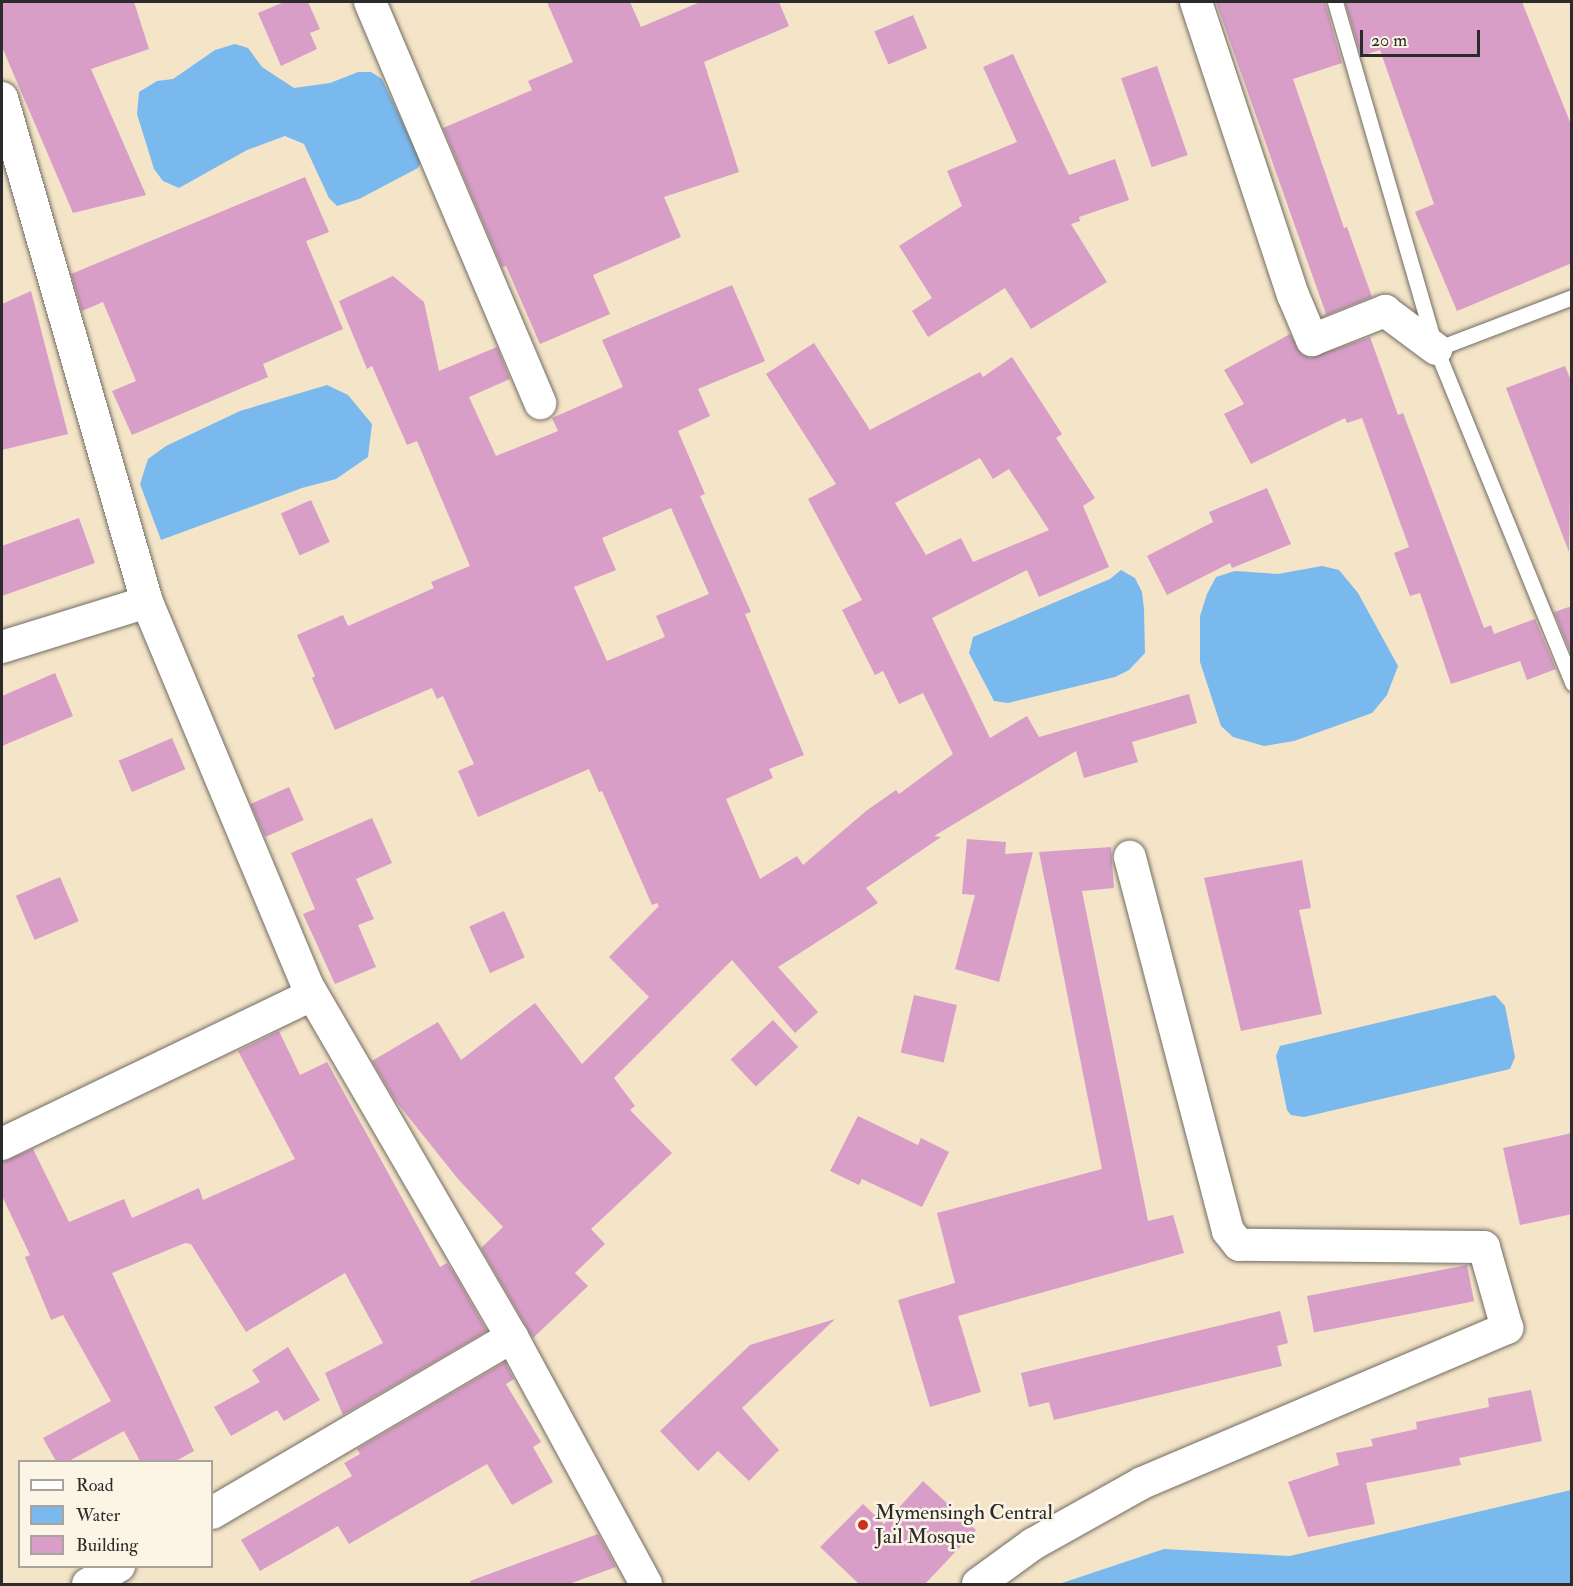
<!DOCTYPE html>
<html>
<head>
<meta charset="utf-8">
<style>
	body { margin:0 }
	#map { position:relative; width:1573px; height:1586px; overflow:hidden; background:#f4e4c8; font-family:"IM FELL Double Pica",serif }
	div>[style] { position:absolute }
	.water>* { inset:0; background:#7ab9ee }
	.building>* { inset:0; background:#d89ec8; transform-origin:0 0 }
	.roads { filter:drop-shadow(0 0 2px #716c62) drop-shadow(0 0 2px #716c62) }
	.lane>* { height:15px; margin:-7.5px; padding:0 7.5px; transform-origin:7.5px; border-radius:7.5px; background:#fff }
	.street>* { height:32px; margin:-16px; padding:0 16px; transform-origin:16px; border-radius:16px; background:#fff }
	.dots>* { width:16px; height:16px; translate:-50% -50%; box-sizing:border-box; border:3px solid #fcf5e5; border-radius:50% }
	span { translate:-50% -50%; white-space:nowrap; text-align:center; line-height:1.15; -webkit-text-stroke:5px #fcf5e5; paint-order:stroke }
	.poi-label { font-size:21px; color:#2b2b2b }
	.left { translate:0 -50%; text-align:left }
	.frame { position:absolute; inset:0; border:3px solid #2b2b2b; pointer-events:none }
	.legend { position:absolute; left:18px; top:1460px; width:195px; height:108px; box-sizing:border-box; background:#fcf5e5; border:2px solid #a8a49b; margin:0; padding:8px 10px; list-style:none; font-size:18px; color:#2b2b2b }
	.legend li { display:flex; align-items:center; gap:12px; height:30px }
	.legend b { width:30px; border:2px solid #a8a49b }
	.scale { position:absolute; left:1360px; top:30px; width:120px; height:27px; box-sizing:border-box; border:3px solid #2b2b2b; border-top:0; padding-left:8px; font-size:18px; line-height:21px; white-space:nowrap; color:#2b2b2b; -webkit-text-stroke:4px #fcf5e5; paint-order:stroke }
</style>
</head>
<body>
<div id="map">
	<div class="water">
		<i style="clip-path:polygon(235px 44px,248px 48px,262px 67px,294px 88px,330px 83px,358px 72px,371px 72px,382px 79px,421px 161px,418px 168px,359px 199px,337px 206px,329px 198px,304px 144px,285px 136px,247px 150px,179px 188px,163px 181px,154px 169px,137px 114px,139px 92px,157px 81px,173px 79px,215px 50px)"></i>
		<i style="clip-path:polygon(327px 385px,348px 395px,372px 424px,368px 457px,336px 479px,302px 488px,161px 540px,140px 484px,148px 459px,166px 446px,240px 411px)"></i>
		<i style="clip-path:polygon(1322px 566px,1339px 570px,1358px 593px,1398px 666px,1387px 695px,1372px 713px,1294px 741px,1264px 746px,1233px 737px,1221px 726px,1200px 662px,1200px 616px,1207px 594px,1216px 577px,1235px 571px,1278px 574px)"></i>
		<i style="clip-path:polygon(1121px 570px,1135px 578px,1142px 592px,1144px 609px,1145px 653px,1129px 670px,1115px 677px,1008px 703px,994px 701px,969px 653px,973px 637px,1110px 579px)"></i>
		<i style="clip-path:polygon(1495px 995px,1505px 1006px,1515px 1057px,1510px 1069px,1304px 1117px,1291px 1115px,1287px 1110px,1276px 1056px,1280px 1046px)"></i>
		<i style="clip-path:polygon(1571px 1490px,1571px 1584px,1059px 1584px,1164px 1549px,1290px 1556px)"></i>
	</div>
	<div class="building">
		<i style="clip-path:polygon(2px 2px,134px 2px,149px 49px,91px 69px,146px 195px,73px 213px,2px 47px)"></i>
		<i style="clip-path:polygon(284px 2px,308px 2px,320px 29px,310px 33px,317px 49px,281px 66px,258px 13px)"></i>
		<i style="clip-path:polygon(547px 2px,630px 2px,641px 27px,700px 2px,779px 2px,789px 26px,704px 62px,739px 172px,664px 197px,681px 237px,593px 275px,610px 314px,540px 344px,506px 266px,502px 267px,443px 128px,532px 90px,528px 81px,573px 62px)"></i>
		<i style="clip-path:polygon(1216px 2px,1325px 2px,1342px 63px,1293px 79px,1344px 228px,1347px 227px,1372px 297px,1322px 317px,1326px 314px)"></i>
		<i style="clip-path:polygon(1345px 2px,1522px 2px,1572px 127px,1572px 263px,1457px 311px,1415px 212px,1434px 204px,1380px 50px,1361px 56px)"></i>
		<i style="left:913px;top:15px;width:36px;height:42px;rotate:67deg"></i>
		<i style="clip-path:polygon(1013px 54px,1069px 175px,1115px 159px,1129px 200px,1079px 217px,1080px 221px,1071px 224px,1107px 282px,1031px 329px,1005px 288px,928px 337px,912px 311px,932px 298px,899px 246px,962px 206px,947px 171px,1017px 142px,983px 67px)"></i>
		<i style="left:1157px;top:66px;width:94px;height:38px;rotate:71deg"></i>
		<i style="clip-path:polygon(305px 177px,329px 232px,306px 241px,343px 329px,263px 364px,268px 377px,132px 435px,112px 391px,136px 381px,103px 302px,82px 311px,71px 274px)"></i>
		<i style="clip-path:polygon(evenodd,393px 276px,424px 302px,439px 371px,497px 347px,510px 379px,469px 397px,496px 456px,558px 431px,552px 418px,623px 387px,602px 340px,732px 285px,765px 361px,698px 389px,710px 416px,678px 431px,705px 494px,700px 496px,751px 612px,745px 614px,804px 755px,769px 769px,773px 778px,726px 799px,760px 879px,797px 856px,803px 865px,866px 811px,896px 790px,899px 794px,953px 754px,923px 693px,899px 704px,883px 671px,875px 675px,842px 610px,862px 600px,808px 499px,836px 484px,766px 374px,814px 343px,870px 430px,980px 372px,983px 377px,1012px 357px,1062px 434px,1056px 438px,1095px 498px,1083px 506px,1109px 567px,1039px 597px,1027px 570px,932px 618px,990px 738px,1027px 716px,1039px 737px,1189px 694px,1197px 723px,1132px 742px,1138px 762px,1084px 778px,1076px 751px,934px 836px,941px 837px,866px 888px,878px 903px,778px 967px,818px 1012px,795px 1033px,732px 960px,614px 1078px,635px 1106px,630px 1110px,672px 1153px,591px 1229px,605px 1244px,575px 1273px,588px 1286px,533px 1338px,481px 1248px,503px 1227px,458px 1179px,395px 1100px,372px 1061px,438px 1022px,461px 1060px,535px 1003px,582px 1064px,649px 997px,609px 957px,659px 906px,657px 903px,652px 905px,602px 791px,599px 792px,589px 769px,478px 817px,458px 771px,474px 764px,443px 696px,437px 699px,432px 688px,335px 730px,312px 678px,315px 676px,297px 635px,343px 615px,348px 626px,434px 588px,431px 582px,470px 566px,417px 441px,407px 445px,372px 366px,367px 369px,339px 301px,393px 276px,980px 458px,993px 479px,1009px 469px,1049px 530px,973px 562px,961px 538px,926px 555px,895px 503px,980px 458px,393px 276px,671px 508px,709px 594px,656px 616px,665px 637px,607px 661px,574px 587px,616px 570px,602px 538px,671px 508px)"></i>
		<i style="clip-path:polygon(31px 291px,68px 434px,2px 450px,2px 304px)"></i>
		<i style="clip-path:polygon(1290px 334px,1301px 354px,1310px 358px,1370px 337px,1398px 415px,1403px 413px,1484px 628px,1491px 625px,1494px 634px,1535px 619px,1556px 669px,1527px 680px,1520px 661px,1451px 684px,1420px 593px,1410px 596px,1394px 553px,1409px 547px,1362px 418px,1347px 423px,1345px 418px,1251px 464px,1224px 414px,1244px 404px,1224px 370px)"></i>
		<i style="clip-path:polygon(1565px 366px,1572px 383px,1569px 552px,1506px 388px)"></i>
		<i style="clip-path:polygon(1267px 488px,1291px 544px,1232px 568px,1230px 563px,1167px 595px,1147px 556px,1213px 522px,1209px 512px)"></i>
		<i style="left:311px;top:500px;width:46px;height:33px;rotate:66deg"></i>
		<i style="clip-path:polygon(79px 518px,95px 563px,2px 596px,2px 546px)"></i>
		<i style="clip-path:polygon(1572px 606px,1572px 656px,1554px 612px)"></i>
		<i style="clip-path:polygon(55px 673px,73px 716px,2px 746px,2px 696px)"></i>
		<i style="left:172px;top:738px;width:34px;height:58px;rotate:67deg"></i>
		<i style="left:289px;top:787px;width:36px;height:42px;rotate:66deg"></i>
		<i style="clip-path:polygon(372px 818px,392px 863px,356px 879px,374px 919px,358px 925px,376px 967px,335px 984px,303px 914px,315px 909px,291px 853px)"></i>
		<i style="clip-path:polygon(967px 839px,1006px 842px,1005px 854px,1033px 852px,999px 982px,955px 969px,975px 895px,962px 894px)"></i>
		<i style="clip-path:polygon(1111px 847px,1114px 888px,1082px 891px,1148px 1221px,1173px 1215px,1184px 1253px,958px 1316px,981px 1392px,930px 1407px,898px 1300px,955px 1283px,937px 1213px,1102px 1169px,1039px 852px)"></i>
		<i style="clip-path:polygon(1302px 860px,1311px 908px,1299px 910px,1322px 1014px,1241px 1031px,1204px 878px)"></i>
		<i style="left:60px;top:877px;width:48px;height:48px;rotate:67deg"></i>
		<i style="left:504px;top:911px;width:51px;height:38px;rotate:66deg"></i>
		<i style="left:914px;top:995px;width:44px;height:59px;rotate:13deg"></i>
		<i style="left:773px;top:1020px;width:37px;height:58px;rotate:47deg"></i>
		<i style="clip-path:polygon(279px 1031px,300px 1075px,327px 1062px,440px 1267px,447px 1263px,454px 1273px,487px 1331px,343px 1415px,325px 1373px,383px 1343px,345px 1273px,246px 1332px,191px 1244px,185px 1243px,112px 1273px,194px 1451px,176px 1461px,140px 1461px,124px 1431px,69px 1461px,56px 1461px,43px 1438px,111px 1401px,63px 1315px,51px 1320px,25px 1257px,30px 1255px,2px 1196px,2px 1162px,33px 1149px,69px 1222px,124px 1199px,132px 1218px,199px 1188px,203px 1200px,295px 1159px,238px 1051px)"></i>
		<i style="clip-path:polygon(858px 1116px,918px 1145px,921px 1138px,949px 1152px,922px 1207px,862px 1179px,859px 1185px,830px 1171px)"></i>
		<i style="clip-path:polygon(1572px 1133px,1572px 1214px,1520px 1225px,1503px 1148px)"></i>
		<i style="left:1467px;top:1265px;width:37px;height:163px;rotate:79deg"></i>
		<i style="clip-path:polygon(1280px 1311px,1288px 1343px,1277px 1346px,1282px 1366px,1054px 1420px,1049px 1402px,1029px 1407px,1021px 1373px)"></i>
		<i style="clip-path:polygon(835px 1319px,742px 1408px,779px 1450px,749px 1481px,718px 1451px,698px 1471px,660px 1431px,750px 1345px)"></i>
		<i style="clip-path:polygon(288px 1347px,320px 1400px,284px 1421px,277px 1410px,231px 1436px,214px 1407px,260px 1382px,252px 1370px)"></i>
		<i style="clip-path:polygon(505px 1362px,514px 1379px,506px 1384px,541px 1442px,533px 1447px,553px 1482px,512px 1505px,487px 1464px,349px 1544px,338px 1526px,260px 1571px,241px 1540px,352px 1476px,344px 1463px,360px 1454px,357px 1449px)"></i>
		<i style="clip-path:polygon(1531px 1390px,1542px 1441px,1459px 1458px,1461px 1465px,1366px 1483px,1375px 1524px,1308px 1537px,1288px 1482px,1339px 1465px,1336px 1453px,1373px 1446px,1371px 1439px,1417px 1429px,1416px 1422px,1489px 1407px,1488px 1398px)"></i>
		<i style="clip-path:polygon(923px 1481px,976px 1530px,925px 1584px,859px 1584px,820px 1547px,863px 1504px,884px 1524px)"></i>
		<i style="clip-path:polygon(598px 1534px,616px 1567px,569px 1584px,471px 1584px,470px 1581px)"></i>
	</div>
	<div class="roads">
		<div class="lane">
			<i style="left:1335px;top:2px;width:361px;rotate:73.8deg"></i>
			<i style="left:1436px;top:349px;width:361px;rotate:67.8deg"></i>
			<i style="left:1436px;top:349px;width:146px;rotate:-20.9deg"></i>
		</div>
		<div class="street">
			<i style="left:370px;top:2px;width:436px;rotate:67deg"></i>
			<i style="left:1196px;top:2px;width:309px;rotate:71.7deg"></i>
			<i style="left:1293px;top:295px;width:49px;rotate:67.1deg"></i>
			<i style="left:1312px;top:340px;width:79px;rotate:-21.7deg"></i>
			<i style="left:1385px;top:311px;width:64px;rotate:36.7deg"></i>
			<i style="left:2px;top:98px;width:524px;rotate:73.95deg"></i>
			<i style="left:147px;top:602px;width:415px;rotate:67.3deg"></i>
			<i style="left:307px;top:985px;width:407px;rotate:59.8deg"></i>
			<i style="left:512px;top:1337px;width:281px;rotate:61.5deg"></i>
			<i style="left:2px;top:647px;width:152px;rotate:-17.2deg"></i>
			<i style="left:2px;top:1144px;width:344px;rotate:-25.7deg"></i>
			<i style="left:212px;top:1513px;width:348px;rotate:-30.4deg"></i>
			<i style="left:88px;top:1584px;width:36px;rotate:-30deg"></i>
			<i style="left:978px;top:1584px;width:68px;rotate:-36deg"></i>
			<i style="left:1033px;top:1544px;width:125px;rotate:-29.2deg"></i>
			<i style="left:1142px;top:1483px;width:397px;rotate:-23deg"></i>
			<i style="left:1507px;top:1328px;width:84px;rotate:-105.9deg"></i>
			<i style="left:1484px;top:1247px;width:245px;rotate:-179.5deg"></i>
			<i style="left:1239px;top:1245px;width:18px;rotate:-128deg"></i>
			<i style="left:1228px;top:1231px;width:387px;rotate:-104.7deg"></i>
		</div>
	</div>
	<div class="dots">
		<i style="left:863px;top:1525px;background:#c8321e"></i>
	</div>
	<div class="poi-label">
		<span class="left" style="left:875px;top:1525px">Mymensingh Central<br>Jail Mosque</span>
	</div>
	<div class="frame"></div>
	<ul class="legend">
	<li><b style="height:8px;background:#fff"></b>Road</li>
	<li><b style="height:16px;background:#7ab9ee"></b>Water</li>
	<li><b style="height:16px;background:#d89ec8"></b>Building</li>
	</ul>
	<div class="scale">20 m</div>
</div>
</body>
</html>
